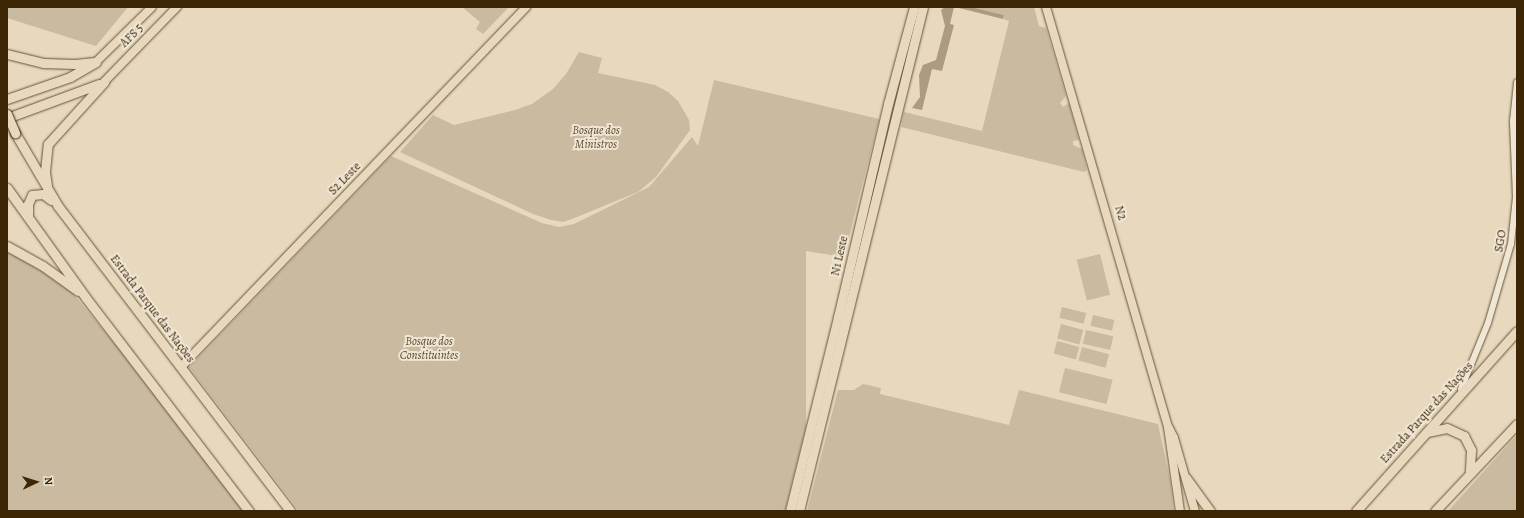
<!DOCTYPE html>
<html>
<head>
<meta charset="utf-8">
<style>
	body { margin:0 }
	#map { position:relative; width:1524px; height:518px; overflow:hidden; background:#e7d8be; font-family:Alegreya,serif }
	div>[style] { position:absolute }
	.green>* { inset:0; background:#caba9f; transform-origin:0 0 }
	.water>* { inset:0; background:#ad9b7f }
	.roads { filter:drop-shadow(0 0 1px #685233) drop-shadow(0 0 1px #685233) }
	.minor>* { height:6px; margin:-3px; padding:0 3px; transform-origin:3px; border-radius:3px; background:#efe6d5 }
	.major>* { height:8px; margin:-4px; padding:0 4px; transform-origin:4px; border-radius:4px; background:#e7d8be }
	.highway>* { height:9px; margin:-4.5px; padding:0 4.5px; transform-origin:4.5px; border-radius:4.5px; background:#e7d8be }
	.bridges { filter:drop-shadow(0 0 1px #3d2605) drop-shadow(0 0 1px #3d2605) }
	.highway-bridge>* { height:9px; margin:-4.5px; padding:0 4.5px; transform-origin:4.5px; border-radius:4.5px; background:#e7d8be }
	span { translate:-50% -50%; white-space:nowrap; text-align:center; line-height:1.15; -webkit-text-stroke:4px #efe6d5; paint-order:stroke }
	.street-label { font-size:12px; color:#3d2605 }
	.park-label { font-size:12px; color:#604b2c; font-style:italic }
	.frame { position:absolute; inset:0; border:8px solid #3d2605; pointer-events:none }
	.north { position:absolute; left:16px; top:462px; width:40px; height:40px; -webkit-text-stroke:3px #efe6d5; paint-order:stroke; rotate:86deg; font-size:11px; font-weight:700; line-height:16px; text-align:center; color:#3d2605 }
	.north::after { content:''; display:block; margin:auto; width:14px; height:18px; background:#3d2605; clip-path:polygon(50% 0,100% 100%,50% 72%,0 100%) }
</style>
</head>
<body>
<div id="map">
	<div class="green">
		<i style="clip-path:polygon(7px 7px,128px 7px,96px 46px,7px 18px)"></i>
		<i style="clip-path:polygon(462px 7px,509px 7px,483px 34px,476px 29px,480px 22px)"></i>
		<i style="clip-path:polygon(971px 7px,1034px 7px,1039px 26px,1046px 28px,1066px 96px,1060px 103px,1063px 107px,1069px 103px,1079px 140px,1073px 141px,1073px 145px,1082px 149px,1087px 170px,1084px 172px,901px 127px,904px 112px,982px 131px,1009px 21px,1003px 19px,1004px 15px)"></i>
		<i style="clip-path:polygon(579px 52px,602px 58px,598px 73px,655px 85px,668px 92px,678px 101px,689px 120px,690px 130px,656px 177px,638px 192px,572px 219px,563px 222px,551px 220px,533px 214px,400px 152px,433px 115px,454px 125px,515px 110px,532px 104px,553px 89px,566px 74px)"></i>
		<i style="clip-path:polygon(714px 80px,879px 119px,844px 257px,806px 251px,806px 427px,785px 511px,299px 511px,189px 367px,391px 156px,542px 223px,559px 227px,574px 224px,649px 187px,692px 137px,698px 146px)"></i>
		<i style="clip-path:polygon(7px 251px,41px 268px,71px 291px,130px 362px,244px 511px,7px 511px)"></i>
		<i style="left:1100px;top:254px;width:42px;height:24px;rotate:76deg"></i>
		<i style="left:1062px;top:307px;width:25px;height:11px;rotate:14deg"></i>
		<i style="left:1093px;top:315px;width:22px;height:11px;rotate:13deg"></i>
		<i style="left:1061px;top:324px;width:23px;height:15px;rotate:15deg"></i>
		<i style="left:1086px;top:330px;width:28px;height:14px;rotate:13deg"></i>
		<i style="left:1057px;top:341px;width:23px;height:13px;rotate:15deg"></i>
		<i style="left:1082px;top:347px;width:28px;height:14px;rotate:15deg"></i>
		<i style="left:1065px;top:368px;width:49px;height:25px;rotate:14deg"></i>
		<i style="clip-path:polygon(863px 384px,881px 388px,880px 394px,1009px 425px,1019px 390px,1158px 424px,1170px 479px,1174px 511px,807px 511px,838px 390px,854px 390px)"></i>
		<i style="clip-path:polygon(1517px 435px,1517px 511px,1448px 511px,1505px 448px)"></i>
	</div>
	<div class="water">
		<i style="clip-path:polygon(945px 7px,954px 7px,950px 24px,954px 25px,942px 71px,932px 69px,922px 110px,912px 108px,920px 97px,919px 75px,923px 65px,936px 60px,945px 26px,941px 10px)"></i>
		<i style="clip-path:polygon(955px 7px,971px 7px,1004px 15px,1003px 19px)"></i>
	</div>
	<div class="roads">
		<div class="minor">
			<i style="left:1461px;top:389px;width:71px;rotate:-67.8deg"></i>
			<i style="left:1488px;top:323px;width:82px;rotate:-73.8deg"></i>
			<i style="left:1511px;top:244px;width:47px;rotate:-83.9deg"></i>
			<i style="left:1516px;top:197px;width:76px;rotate:-92.3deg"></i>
			<i style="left:1513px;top:121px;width:39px;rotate:-84deg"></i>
		</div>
		<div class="major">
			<i style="left:1046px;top:7px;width:437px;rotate:73.8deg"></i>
			<i style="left:1168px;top:427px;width:85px;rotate:81.9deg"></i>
			<i style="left:96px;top:62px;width:78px;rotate:-44.5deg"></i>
			<i style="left:104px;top:82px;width:105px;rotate:-45.8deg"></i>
			<i style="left:181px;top:367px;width:499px;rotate:-46.2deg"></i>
			<i style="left:1169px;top:428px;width:11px;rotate:63deg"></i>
			<i style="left:1174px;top:438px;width:76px;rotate:74deg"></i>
		</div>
		<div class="highway">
			<i style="left:7px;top:54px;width:37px;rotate:14deg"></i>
			<i style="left:43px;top:63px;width:32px;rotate:2deg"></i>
			<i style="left:75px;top:64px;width:20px;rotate:-6deg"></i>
			<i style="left:7px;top:99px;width:67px;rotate:-19.2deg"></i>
			<i style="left:70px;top:77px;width:30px;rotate:-30deg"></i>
			<i style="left:7px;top:118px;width:98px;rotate:-20.3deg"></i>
			<i style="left:15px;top:133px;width:85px;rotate:59.5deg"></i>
			<i style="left:58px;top:206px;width:383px;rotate:52.7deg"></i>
			<i style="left:47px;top:186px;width:15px;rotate:-98deg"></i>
			<i style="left:45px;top:171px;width:27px;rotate:-84deg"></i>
			<i style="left:48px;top:144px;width:84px;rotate:-47.9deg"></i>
			<i style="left:7px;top:188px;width:135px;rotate:54.3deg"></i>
			<i style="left:86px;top:298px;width:268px;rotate:52.6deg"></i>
			<i style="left:28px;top:217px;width:13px;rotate:-90deg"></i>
			<i style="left:28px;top:204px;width:10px;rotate:-66deg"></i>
			<i style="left:32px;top:195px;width:11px;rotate:-5deg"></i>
			<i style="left:43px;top:194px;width:10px;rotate:37deg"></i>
			<i style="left:7px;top:246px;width:41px;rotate:29.1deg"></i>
			<i style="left:43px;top:266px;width:43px;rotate:35.5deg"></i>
			<i style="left:1427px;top:432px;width:20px;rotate:-11deg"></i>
			<i style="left:1447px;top:428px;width:19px;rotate:25deg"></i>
			<i style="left:1464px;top:436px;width:16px;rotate:63deg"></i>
			<i style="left:1471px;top:450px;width:21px;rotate:93deg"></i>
			<i style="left:1186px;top:478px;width:41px;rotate:54deg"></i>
			<i style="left:790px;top:511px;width:200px;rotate:-76.1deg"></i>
			<i style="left:838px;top:317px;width:219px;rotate:-76.8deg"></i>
			<i style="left:888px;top:104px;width:100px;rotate:-75deg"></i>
			<i style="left:799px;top:511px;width:519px;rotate:-76.18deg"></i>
			<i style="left:1356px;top:511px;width:241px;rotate:-48.2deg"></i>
			<i style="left:1435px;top:511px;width:120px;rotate:-46.7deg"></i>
		</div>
	</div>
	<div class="bridges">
		<div class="highway-bridge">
			<i style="left:7px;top:114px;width:21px;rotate:67deg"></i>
		</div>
	</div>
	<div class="street-label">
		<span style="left:132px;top:36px;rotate:-45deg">AFS 5</span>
		<span style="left:345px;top:179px;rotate:-46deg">S2 Leste</span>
		<span style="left:1120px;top:213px;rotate:74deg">N2</span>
		<span style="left:1501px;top:241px;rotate:-80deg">SGO</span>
		<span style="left:840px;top:256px;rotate:-77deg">N1 Leste</span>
		<span style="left:152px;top:309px;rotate:53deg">Estrada Parque das Nações</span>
		<span style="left:1427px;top:413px;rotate:-48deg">Estrada Parque das Nações</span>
	</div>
	<div class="park-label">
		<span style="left:596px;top:138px">Bosque dos<br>Ministros</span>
		<span style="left:429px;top:349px">Bosque dos<br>Constituintes</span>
	</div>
	<div class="frame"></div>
	<div class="north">N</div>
</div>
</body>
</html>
